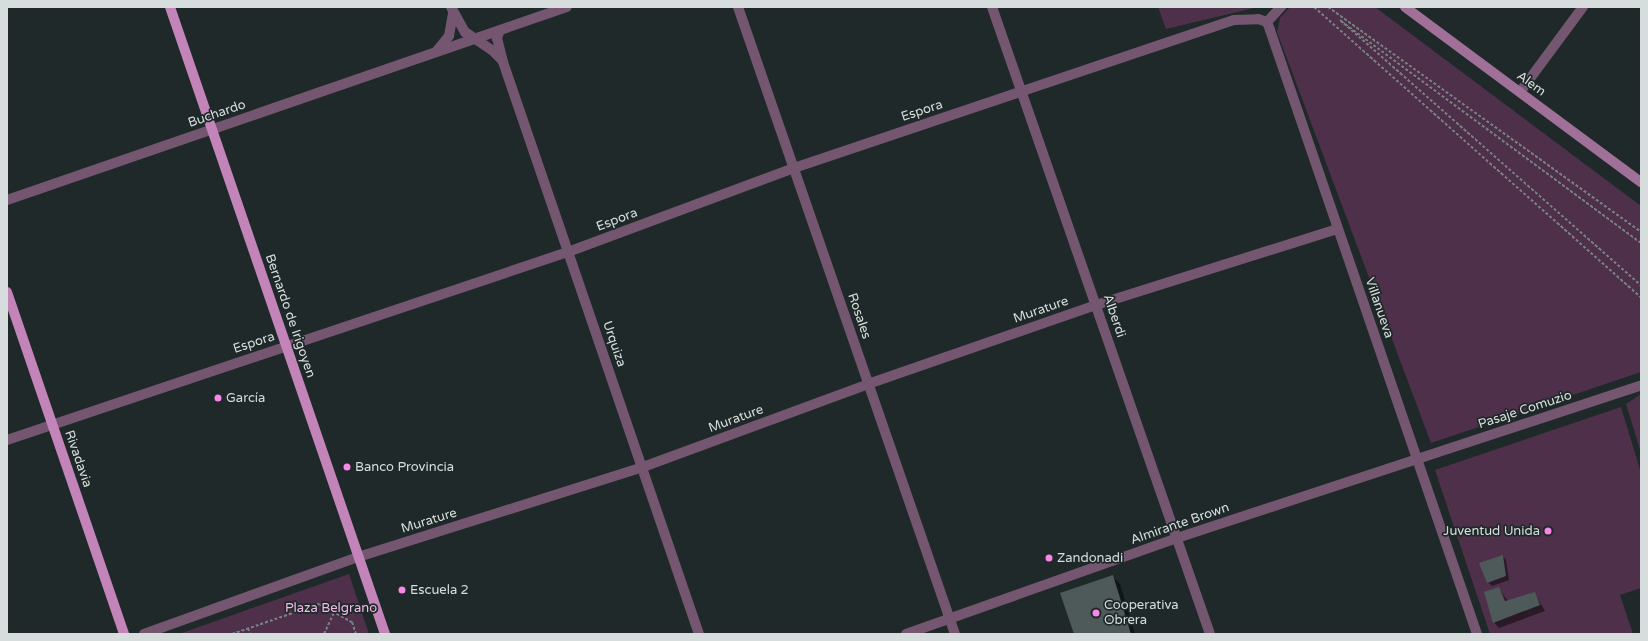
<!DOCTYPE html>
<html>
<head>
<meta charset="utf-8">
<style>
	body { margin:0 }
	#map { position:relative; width:1648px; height:641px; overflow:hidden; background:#1f2929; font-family:"Varela Round",sans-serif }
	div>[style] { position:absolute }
	.green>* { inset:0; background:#4f304a }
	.shadow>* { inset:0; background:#0007 }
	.building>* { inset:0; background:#4e595a }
	.path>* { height:2px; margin-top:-1px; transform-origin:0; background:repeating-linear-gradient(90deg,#788080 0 3px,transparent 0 5px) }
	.minor>* { height:10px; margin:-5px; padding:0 5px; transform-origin:5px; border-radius:5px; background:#755670 }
	.secondary>* { height:10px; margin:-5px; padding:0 5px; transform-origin:5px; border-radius:5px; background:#a17099 }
	.primary>* { height:10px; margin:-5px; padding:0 5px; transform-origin:5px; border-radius:5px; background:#c384b9 }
	.dots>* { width:11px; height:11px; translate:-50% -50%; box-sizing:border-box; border:2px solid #1f2929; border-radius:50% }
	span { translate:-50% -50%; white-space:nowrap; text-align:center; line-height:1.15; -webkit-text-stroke:3.5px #1f2929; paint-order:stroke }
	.street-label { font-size:13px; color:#d7dddd }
	.poi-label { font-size:13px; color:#d7dddd }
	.left { translate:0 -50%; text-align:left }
	.right { translate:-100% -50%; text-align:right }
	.park-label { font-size:13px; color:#f5baeb }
	.frame { position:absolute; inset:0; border:8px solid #d7dddd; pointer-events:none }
</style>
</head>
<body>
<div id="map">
	<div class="green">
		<i style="clip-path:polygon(1158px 7px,1258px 7px,1166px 29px)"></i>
		<i style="clip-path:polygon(1290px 7px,1375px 7px,1641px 206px,1641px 372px,1431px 443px,1277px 32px,1280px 18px)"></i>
		<i style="clip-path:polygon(1641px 394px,1641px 453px,1626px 404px)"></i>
		<i style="clip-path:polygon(1621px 407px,1641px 473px,1641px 588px,1620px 595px,1633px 634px,1490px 634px,1435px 470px)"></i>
		<i style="clip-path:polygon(349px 574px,369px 634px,179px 634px,244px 611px)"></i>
	</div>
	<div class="shadow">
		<i style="clip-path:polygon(1503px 556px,1506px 560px,1509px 580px,1492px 586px,1488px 582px)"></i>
		<i style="clip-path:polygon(1112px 576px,1120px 584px,1135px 634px,1075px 634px)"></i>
		<i style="clip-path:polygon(1499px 589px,1508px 601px,1535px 594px,1545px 611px,1499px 628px,1494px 622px)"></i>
	</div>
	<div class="building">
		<i style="clip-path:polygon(1503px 555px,1506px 576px,1487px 583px,1479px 563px)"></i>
		<i style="clip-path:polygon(1113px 575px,1131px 634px,1074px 634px,1060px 593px)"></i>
		<i style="clip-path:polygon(1499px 587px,1505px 601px,1535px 592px,1540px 605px,1493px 623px,1484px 592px)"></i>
	</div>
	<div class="path">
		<i style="left:1314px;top:7px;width:437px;rotate:41.6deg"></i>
		<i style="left:1328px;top:7px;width:385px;rotate:35.7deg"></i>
		<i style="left:1641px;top:243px;width:375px;rotate:-143.5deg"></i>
		<i style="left:1340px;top:20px;width:401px;rotate:41.4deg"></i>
		<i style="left:248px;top:628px;width:6px;rotate:72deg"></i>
		<i style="left:232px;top:634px;width:92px;rotate:-19deg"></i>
		<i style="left:319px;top:604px;width:38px;rotate:29deg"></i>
		<i style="left:352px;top:622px;width:13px;rotate:72deg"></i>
		<i style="left:324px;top:634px;width:23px;rotate:-65deg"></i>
	</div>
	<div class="minor">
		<i style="left:451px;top:7px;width:29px;rotate:61deg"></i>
		<i style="left:465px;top:32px;width:32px;rotate:34deg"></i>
		<i style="left:492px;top:50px;width:14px;rotate:45deg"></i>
		<i style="left:738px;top:7px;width:663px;rotate:70.91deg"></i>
		<i style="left:992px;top:7px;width:664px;rotate:70.83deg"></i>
		<i style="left:1267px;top:22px;width:21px;rotate:-47deg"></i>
		<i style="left:500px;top:30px;width:9px;rotate:111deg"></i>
		<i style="left:497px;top:38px;width:25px;rotate:76deg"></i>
		<i style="left:503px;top:62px;width:605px;rotate:71.09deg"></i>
		<i style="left:436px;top:52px;width:21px;rotate:-51deg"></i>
		<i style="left:449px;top:36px;width:23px;rotate:-80deg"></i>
		<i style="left:1520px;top:92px;width:106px;rotate:-53.5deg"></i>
		<i style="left:7px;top:200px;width:592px;rotate:-19.02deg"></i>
		<i style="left:7px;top:440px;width:592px;rotate:-18.53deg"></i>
		<i style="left:568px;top:252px;width:241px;rotate:-20.4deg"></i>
		<i style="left:794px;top:168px;width:464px;rotate:-18.6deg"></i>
		<i style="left:1234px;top:20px;width:24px;rotate:-2deg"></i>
		<i style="left:1258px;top:19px;width:9px;rotate:18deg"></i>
		<i style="left:1267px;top:22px;width:9px;rotate:69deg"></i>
		<i style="left:1270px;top:30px;width:638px;rotate:71.08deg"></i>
		<i style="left:144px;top:634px;width:227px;rotate:-19.8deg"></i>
		<i style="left:358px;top:557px;width:299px;rotate:-17.5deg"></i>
		<i style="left:643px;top:467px;width:240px;rotate:-20.2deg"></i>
		<i style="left:868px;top:384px;width:241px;rotate:-19.1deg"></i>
		<i style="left:1096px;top:305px;width:253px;rotate:-17.5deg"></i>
		<i style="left:906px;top:634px;width:288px;rotate:-19.5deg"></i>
		<i style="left:1177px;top:538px;width:489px;rotate:-18.2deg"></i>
	</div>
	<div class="secondary">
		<i style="left:1405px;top:7px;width:294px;rotate:36.6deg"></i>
	</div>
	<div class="primary">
		<i style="left:170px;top:7px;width:663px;rotate:71.07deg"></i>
		<i style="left:7px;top:292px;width:361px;rotate:71.1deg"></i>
	</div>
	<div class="dots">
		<i style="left:218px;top:398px;background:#f987e9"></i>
		<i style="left:347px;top:467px;background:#f987e9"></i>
		<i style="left:1548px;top:531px;background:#f987e9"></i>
		<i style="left:1049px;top:558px;background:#f987e9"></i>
		<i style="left:402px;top:590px;background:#f987e9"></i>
		<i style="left:1096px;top:613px;background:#f987e9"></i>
	</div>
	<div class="street-label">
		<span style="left:1531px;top:84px;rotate:36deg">Alem</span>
		<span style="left:922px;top:111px;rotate:-18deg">Espora</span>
		<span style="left:217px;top:114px;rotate:-19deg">Buchardo</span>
		<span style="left:617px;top:220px;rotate:-21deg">Espora</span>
		<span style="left:1379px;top:308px;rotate:71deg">Villanueva</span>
		<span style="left:1041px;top:310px;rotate:-19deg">Murature</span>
		<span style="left:290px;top:316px;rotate:71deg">Bernardo de Irigoyen</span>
		<span style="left:859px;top:316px;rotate:71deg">Rosales</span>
		<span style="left:1114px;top:316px;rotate:71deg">Alberdi</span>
		<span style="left:254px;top:343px;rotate:-18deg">Espora</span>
		<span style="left:614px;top:344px;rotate:71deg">Urquiza</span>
		<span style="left:1525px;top:410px;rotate:-18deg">Pasaje Comuzio</span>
		<span style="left:736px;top:419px;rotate:-20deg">Murature</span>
		<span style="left:78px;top:459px;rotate:71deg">Rivadavia</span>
		<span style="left:429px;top:521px;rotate:-17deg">Murature</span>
		<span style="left:1180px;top:524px;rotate:-19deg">Almirante Brown</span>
	</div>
	<div class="poi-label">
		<span class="left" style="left:226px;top:398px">García</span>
		<span class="left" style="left:355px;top:467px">Banco Provincia</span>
		<span class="right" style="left:1540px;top:531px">Juventud Unida</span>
		<span class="left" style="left:1057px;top:558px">Zandonadi</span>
		<span class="left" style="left:410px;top:590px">Escuela 2</span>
		<span class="left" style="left:1104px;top:613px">Cooperativa<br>Obrera</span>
	</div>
	<div class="park-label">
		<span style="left:331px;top:608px">Plaza Belgrano</span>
	</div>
	<div class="frame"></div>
</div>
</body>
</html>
